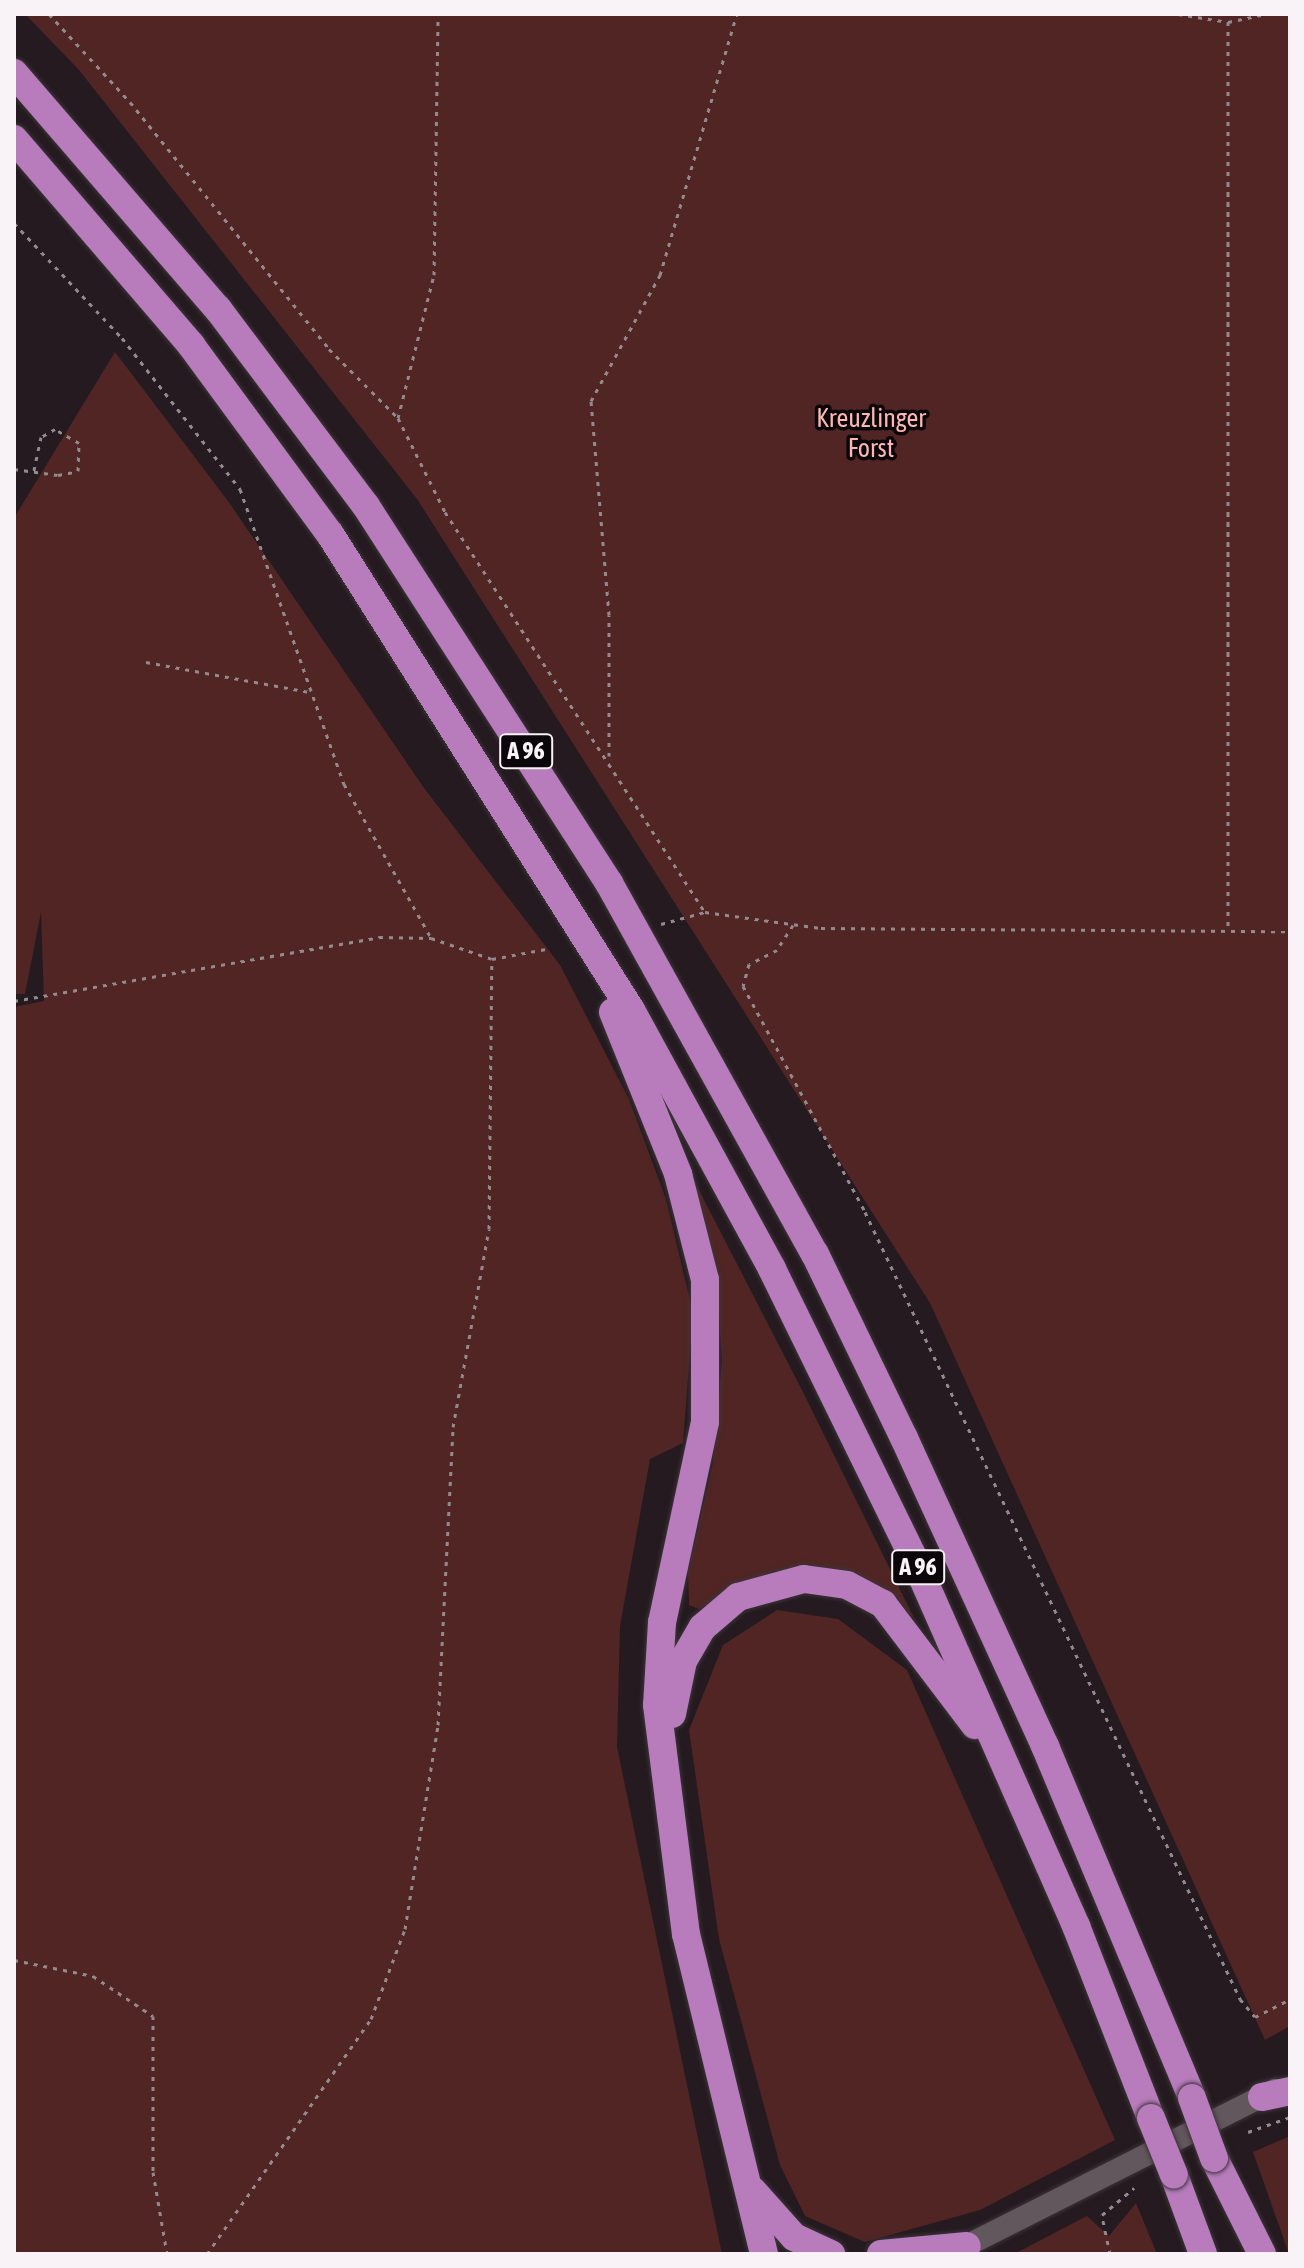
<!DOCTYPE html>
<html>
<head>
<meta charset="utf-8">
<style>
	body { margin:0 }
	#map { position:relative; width:1304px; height:2268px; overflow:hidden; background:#241a20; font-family:"Asap Condensed",sans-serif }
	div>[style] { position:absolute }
	.green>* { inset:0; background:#512524 }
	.path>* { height:3px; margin-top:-1.5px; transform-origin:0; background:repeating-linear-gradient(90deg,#938a8f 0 4px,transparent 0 10px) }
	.roads { filter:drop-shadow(0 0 2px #3c3438) drop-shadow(0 0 2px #3c3438) }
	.secondary>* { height:22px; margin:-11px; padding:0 11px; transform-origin:11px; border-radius:11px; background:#63575e }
	.highway>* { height:28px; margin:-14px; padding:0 14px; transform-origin:14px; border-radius:14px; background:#b87bbc }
	.bridges { filter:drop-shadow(0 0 2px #3c3438) drop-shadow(0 0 2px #3c3438) }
	.highway-bridge>* { height:28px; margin:-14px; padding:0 14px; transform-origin:14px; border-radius:14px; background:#b87bbc }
	span { translate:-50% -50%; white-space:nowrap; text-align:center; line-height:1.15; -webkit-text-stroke:7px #0a0609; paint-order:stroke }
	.shield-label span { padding:2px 6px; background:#0a0609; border:2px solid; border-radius:6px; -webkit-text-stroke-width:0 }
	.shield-label { font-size:24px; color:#f9f2f6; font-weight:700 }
	.park-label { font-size:26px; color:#feb6b2 }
	.frame { position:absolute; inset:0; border:16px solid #f9f2f6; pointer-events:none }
</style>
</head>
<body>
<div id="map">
	<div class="green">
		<i style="clip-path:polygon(25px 14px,1290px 14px,1290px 2026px,1265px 2040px,930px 1303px,417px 499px,79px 70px)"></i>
		<i style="clip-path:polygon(115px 352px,228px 501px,424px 788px,560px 965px,629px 1099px,666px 1199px,693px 1313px,683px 1443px,650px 1459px,620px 1626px,617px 1747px,722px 2254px,14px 2254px,14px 1007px,44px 1001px,41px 912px,25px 994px,14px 994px,14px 518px)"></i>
		<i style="clip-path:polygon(687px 1167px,802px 1390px,914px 1618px,883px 1590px,814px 1566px,773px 1572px,699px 1609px,689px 1605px,688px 1571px,713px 1463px,722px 1361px,718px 1299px)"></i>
		<i style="clip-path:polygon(777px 1610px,838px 1619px,907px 1670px,1115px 2140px,980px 2210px,865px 2242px,805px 2216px,780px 2165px,719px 1939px,689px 1730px,723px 1645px)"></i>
		<i style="clip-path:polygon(1290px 2136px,1290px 2254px,1289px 2254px,1253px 2152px)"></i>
		<i style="clip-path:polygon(1136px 2203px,1157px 2254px,1014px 2254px,1087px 2216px,1109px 2236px)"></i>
	</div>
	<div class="path">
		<i style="left:49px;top:14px;width:120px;rotate:47.4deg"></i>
		<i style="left:130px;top:102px;width:317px;rotate:51.1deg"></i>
		<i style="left:329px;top:349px;width:98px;rotate:45deg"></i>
		<i style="left:398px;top:418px;width:105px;rotate:63.4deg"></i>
		<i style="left:445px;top:512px;width:477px;rotate:57deg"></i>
		<i style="left:1178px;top:14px;width:51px;rotate:9.1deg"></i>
		<i style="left:1228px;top:22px;width:40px;rotate:-12deg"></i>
		<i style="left:1228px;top:22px;width:908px;rotate:90deg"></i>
		<i style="left:14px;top:223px;width:158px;rotate:46.8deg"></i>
		<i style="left:122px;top:338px;width:192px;rotate:52deg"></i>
		<i style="left:240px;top:489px;width:313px;rotate:70.6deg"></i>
		<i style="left:344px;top:784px;width:177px;rotate:60.5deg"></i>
		<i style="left:398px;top:418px;width:147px;rotate:-75.9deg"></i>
		<i style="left:434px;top:275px;width:261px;rotate:-89.1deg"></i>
		<i style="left:14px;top:469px;width:44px;rotate:7.8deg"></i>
		<i style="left:58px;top:475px;width:20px;rotate:-11deg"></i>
		<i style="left:78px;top:471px;width:28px;rotate:-88deg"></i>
		<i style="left:79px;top:443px;width:28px;rotate:-150deg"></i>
		<i style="left:55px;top:429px;width:16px;rotate:150deg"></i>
		<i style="left:41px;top:437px;width:35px;rotate:102deg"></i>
		<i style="left:146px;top:662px;width:166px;rotate:10.4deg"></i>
		<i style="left:609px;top:756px;width:141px;rotate:-90deg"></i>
		<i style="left:609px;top:615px;width:215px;rotate:-94.8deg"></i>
		<i style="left:591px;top:401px;width:144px;rotate:-61.3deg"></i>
		<i style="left:660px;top:275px;width:272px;rotate:-73.6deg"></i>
		<i style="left:661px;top:924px;width:46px;rotate:-15.3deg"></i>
		<i style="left:705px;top:912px;width:117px;rotate:7.9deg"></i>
		<i style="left:821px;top:928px;width:469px;rotate:0.4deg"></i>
		<i style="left:793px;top:925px;width:30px;rotate:123deg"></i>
		<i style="left:777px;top:950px;width:31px;rotate:153deg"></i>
		<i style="left:749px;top:964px;width:23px;rotate:105deg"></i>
		<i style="left:743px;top:986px;width:257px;rotate:61.6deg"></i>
		<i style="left:865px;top:1212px;width:872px;rotate:64.52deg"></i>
		<i style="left:1240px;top:1999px;width:23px;rotate:50deg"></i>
		<i style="left:1255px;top:2017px;width:39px;rotate:-27deg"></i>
		<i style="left:14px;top:1001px;width:371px;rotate:-9.9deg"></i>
		<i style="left:379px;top:937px;width:52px;rotate:1.1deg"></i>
		<i style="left:431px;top:938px;width:65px;rotate:19deg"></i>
		<i style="left:492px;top:959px;width:55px;rotate:-10.5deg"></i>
		<i style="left:14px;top:1960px;width:81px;rotate:11.4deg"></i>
		<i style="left:93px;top:1976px;width:72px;rotate:33.7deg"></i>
		<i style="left:153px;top:2016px;width:156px;rotate:90deg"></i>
		<i style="left:153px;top:2172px;width:83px;rotate:80.3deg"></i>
		<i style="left:1248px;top:2132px;width:45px;rotate:-19.7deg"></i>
		<i style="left:207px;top:2254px;width:287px;rotate:-55.1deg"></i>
		<i style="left:371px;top:2019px;width:96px;rotate:-69.3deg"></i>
		<i style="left:405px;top:1929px;width:207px;rotate:-80.8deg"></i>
		<i style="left:438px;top:1725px;width:298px;rotate:-87.1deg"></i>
		<i style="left:453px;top:1427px;width:201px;rotate:-79.7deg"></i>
		<i style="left:489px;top:1229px;width:270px;rotate:-89.4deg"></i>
		<i style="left:1110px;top:2254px;width:40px;rotate:-102deg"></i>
		<i style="left:1102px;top:2215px;width:42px;rotate:-40.2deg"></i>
	</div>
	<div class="roads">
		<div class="secondary">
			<i style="left:952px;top:2253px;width:362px;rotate:-26.8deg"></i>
		</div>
		<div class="highway">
			<i style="left:14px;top:73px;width:312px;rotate:49.2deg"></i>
			<i style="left:218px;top:309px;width:246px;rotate:53.1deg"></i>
			<i style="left:366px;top:506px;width:449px;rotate:57.2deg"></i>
			<i style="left:609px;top:883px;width:424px;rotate:61deg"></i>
			<i style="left:815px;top:1254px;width:204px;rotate:64.2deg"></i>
			<i style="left:904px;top:1438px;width:339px;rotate:65.4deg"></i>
			<i style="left:1045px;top:1746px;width:381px;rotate:67.3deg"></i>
			<i style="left:14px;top:139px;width:272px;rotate:49.3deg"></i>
			<i style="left:191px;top:345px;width:235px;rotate:53.7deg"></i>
			<i style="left:330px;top:534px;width:563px;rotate:57.69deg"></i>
			<i style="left:631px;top:1010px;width:295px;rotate:61.4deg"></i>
			<i style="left:772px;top:1269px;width:327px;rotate:63.9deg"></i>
			<i style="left:916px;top:1563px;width:397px;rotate:66.2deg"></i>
			<i style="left:1076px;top:1926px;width:206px;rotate:68.7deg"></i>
			<i style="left:613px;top:1012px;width:175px;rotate:68.1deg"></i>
			<i style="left:678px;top:1174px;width:109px;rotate:75.7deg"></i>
			<i style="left:705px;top:1280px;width:142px;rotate:90deg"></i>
			<i style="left:705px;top:1422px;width:205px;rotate:102.1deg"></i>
			<i style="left:662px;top:1622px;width:83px;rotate:93.4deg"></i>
			<i style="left:657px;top:1705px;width:231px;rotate:82.8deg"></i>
			<i style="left:686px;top:1934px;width:329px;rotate:76.3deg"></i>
			<i style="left:672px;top:1714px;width:54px;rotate:-78.3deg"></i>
			<i style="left:683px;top:1661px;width:39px;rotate:-60deg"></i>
			<i style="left:703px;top:1627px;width:46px;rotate:-40.6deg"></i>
			<i style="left:738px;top:1597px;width:68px;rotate:-15.3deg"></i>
			<i style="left:804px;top:1579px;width:43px;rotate:7.9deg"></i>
			<i style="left:847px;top:1585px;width:41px;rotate:27.8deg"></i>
			<i style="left:883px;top:1604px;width:152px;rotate:52.8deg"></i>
			<i style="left:1262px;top:2097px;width:29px;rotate:-12deg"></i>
			<i style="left:1214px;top:2158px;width:107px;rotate:63.4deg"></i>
			<i style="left:1174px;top:2175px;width:84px;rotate:69.8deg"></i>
			<i style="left:753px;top:2191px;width:62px;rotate:48.3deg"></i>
			<i style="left:794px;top:2237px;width:41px;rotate:24.7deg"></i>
			<i style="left:881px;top:2254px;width:86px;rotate:-5.3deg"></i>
		</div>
	</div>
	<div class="bridges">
		<div class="highway-bridge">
			<i style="left:1192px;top:2098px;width:64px;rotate:69.9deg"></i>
			<i style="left:1151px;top:2118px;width:61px;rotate:68deg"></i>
		</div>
	</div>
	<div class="shield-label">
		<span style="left:526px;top:751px">A 96</span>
		<span style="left:918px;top:1567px">A 96</span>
	</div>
	<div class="park-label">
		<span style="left:871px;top:434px">Kreuzlinger<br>Forst</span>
	</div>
	<div class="frame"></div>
</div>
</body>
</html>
